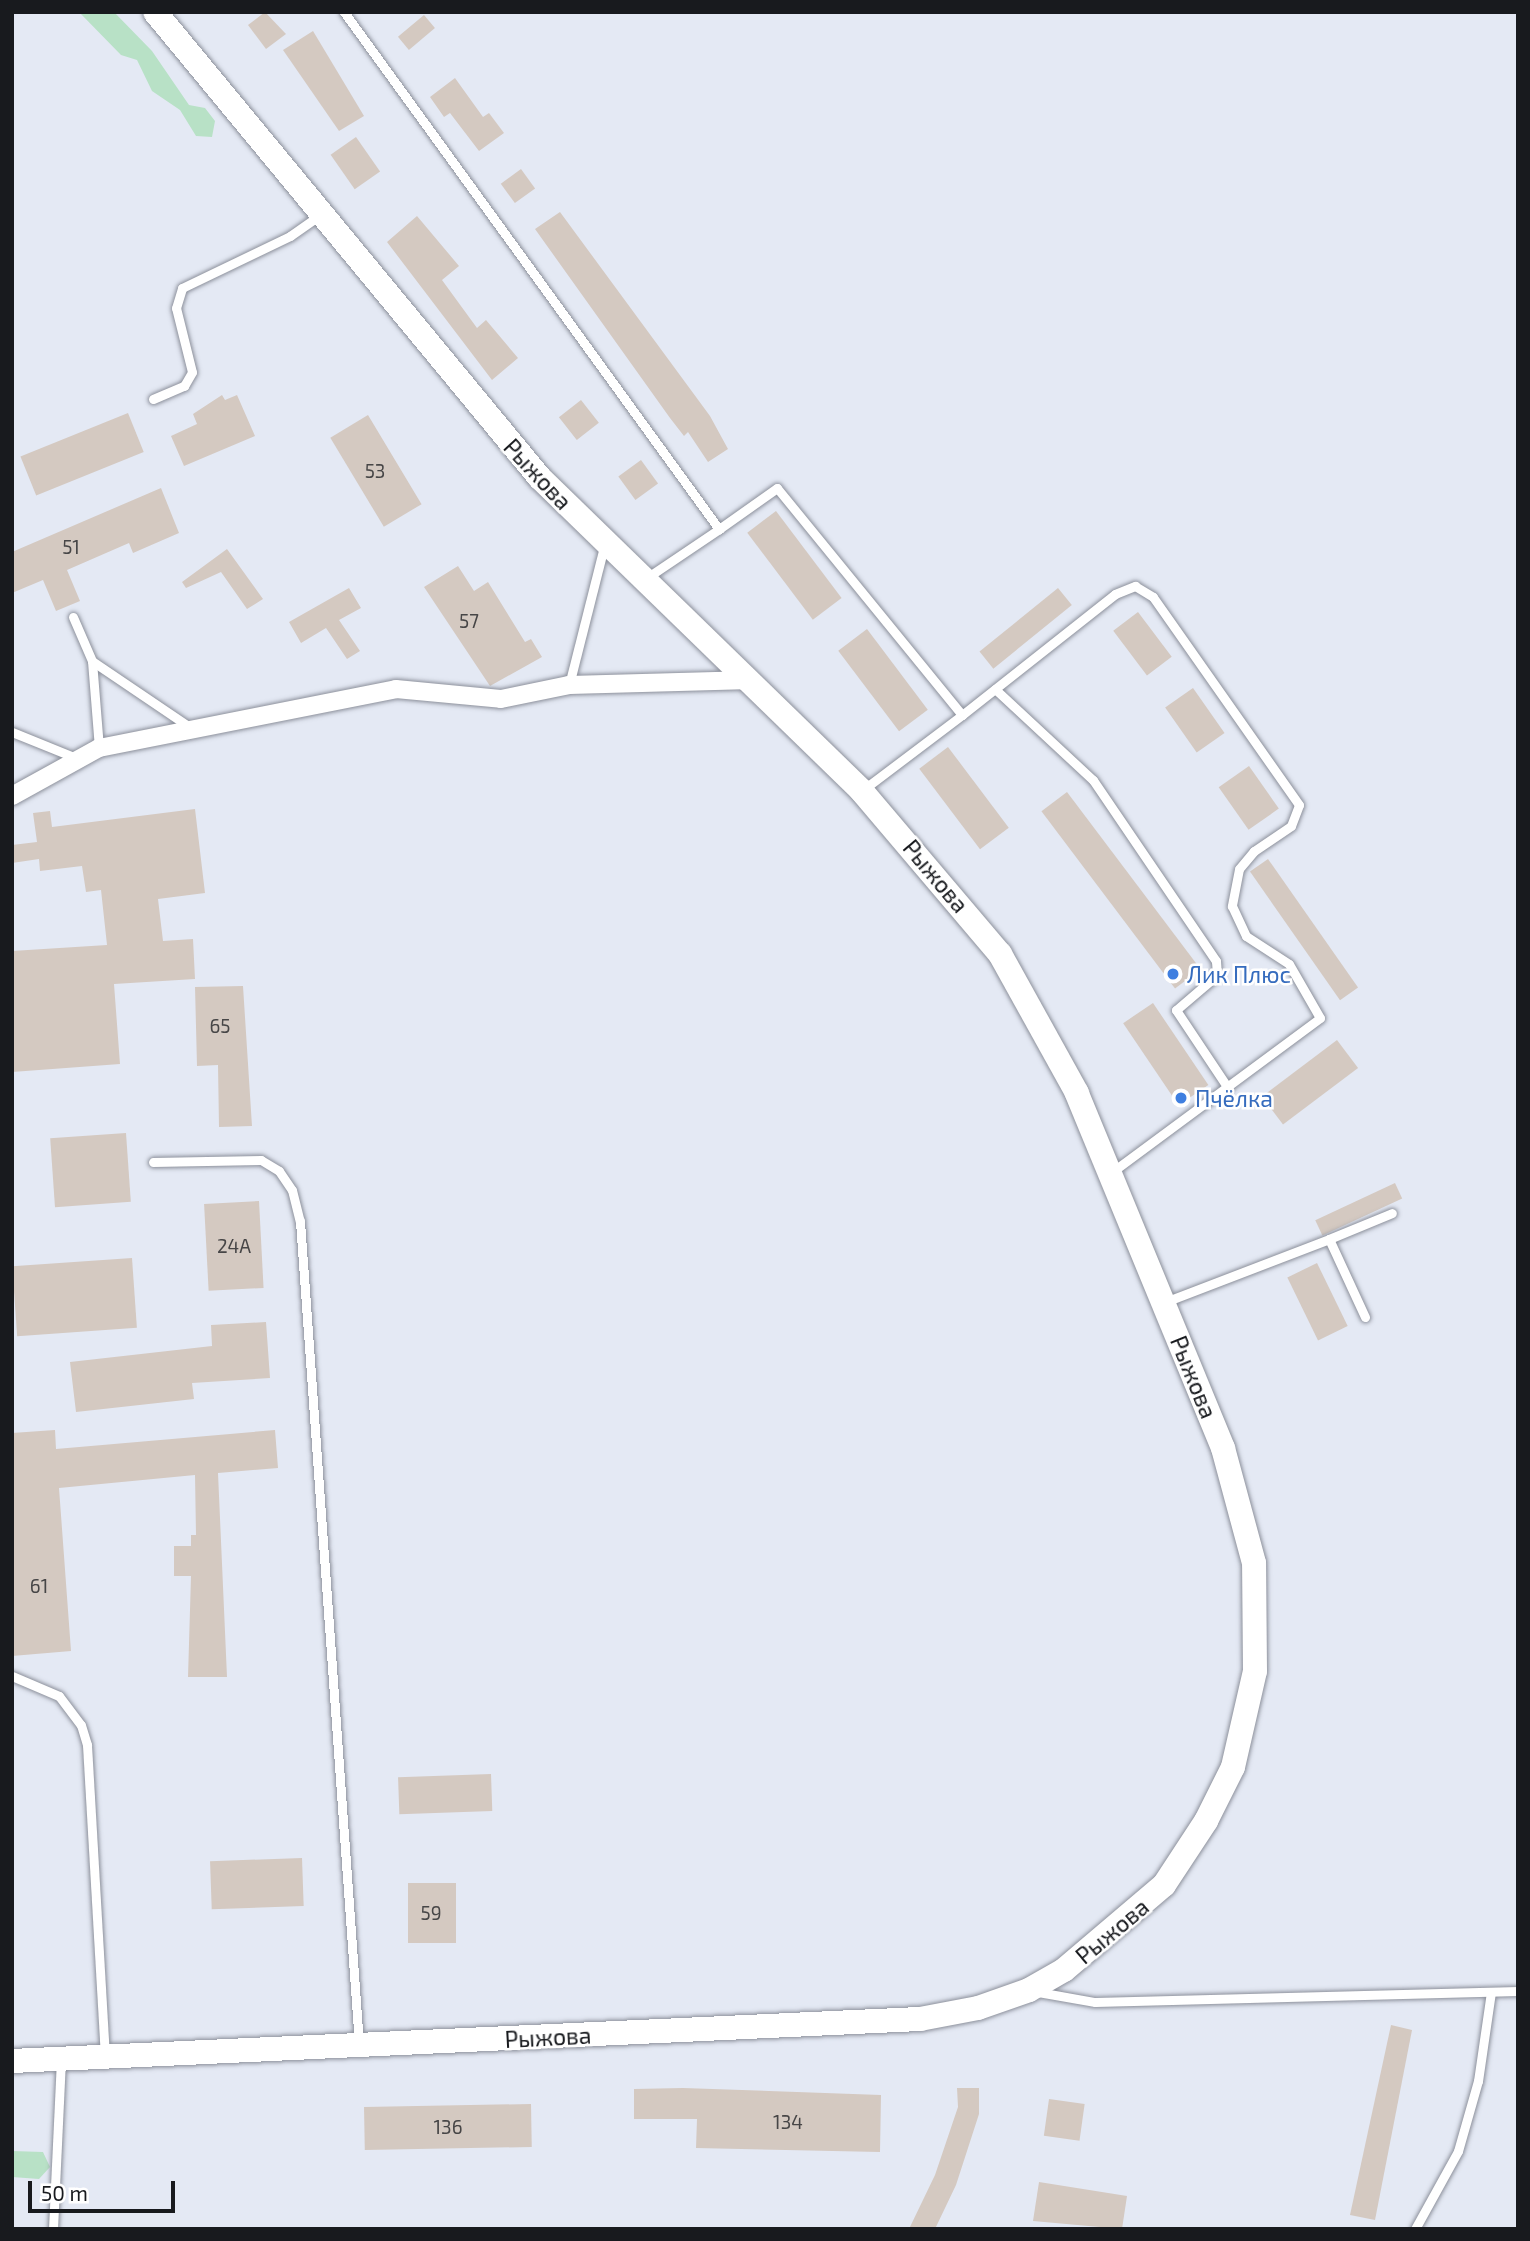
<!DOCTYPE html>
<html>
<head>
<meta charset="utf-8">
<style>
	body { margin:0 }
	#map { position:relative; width:1530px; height:2241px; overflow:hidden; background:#e4e9f4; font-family:"Exo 2",sans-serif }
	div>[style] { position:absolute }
	.green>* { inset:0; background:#b8e1c6 }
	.building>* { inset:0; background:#d4c9c1; transform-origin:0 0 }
	.roads { filter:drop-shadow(0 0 2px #8c909b) drop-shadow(0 0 2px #8c909b) }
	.lane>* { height:9px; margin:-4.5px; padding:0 4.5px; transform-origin:4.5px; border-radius:4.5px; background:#fff }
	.street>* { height:18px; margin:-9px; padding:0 9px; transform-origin:9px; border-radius:9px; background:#fff }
	.secondary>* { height:24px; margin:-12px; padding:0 12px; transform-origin:12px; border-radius:12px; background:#fff }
	.dots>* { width:19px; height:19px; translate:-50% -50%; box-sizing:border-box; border:4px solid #fff; border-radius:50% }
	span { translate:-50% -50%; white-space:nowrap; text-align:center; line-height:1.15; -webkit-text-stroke:5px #fff; paint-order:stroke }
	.number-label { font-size:19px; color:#474647 }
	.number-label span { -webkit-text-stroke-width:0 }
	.street-label { font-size:23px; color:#181a1e }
	.shop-label { font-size:23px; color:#366cbe }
	.left { translate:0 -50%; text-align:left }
	.frame { position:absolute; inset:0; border:14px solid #181a1e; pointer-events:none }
	.scale { position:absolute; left:28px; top:2181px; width:147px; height:32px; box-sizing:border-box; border:4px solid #181a1e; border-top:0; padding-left:9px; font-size:21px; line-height:24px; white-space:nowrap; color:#181a1e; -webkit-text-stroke:5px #fff; paint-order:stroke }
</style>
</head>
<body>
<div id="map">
	<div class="green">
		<i style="clip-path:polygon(79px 12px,114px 12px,152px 51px,189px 105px,205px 108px,215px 121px,212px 137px,196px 136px,180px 110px,152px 91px,137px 60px,121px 55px)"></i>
		<i style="clip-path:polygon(12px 2151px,43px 2152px,50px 2167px,39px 2179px,12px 2177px)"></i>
	</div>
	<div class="building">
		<i style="clip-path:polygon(265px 12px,286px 34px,266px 49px,248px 25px)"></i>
		<i style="left:424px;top:15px;width:17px;height:34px;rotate:50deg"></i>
		<i style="clip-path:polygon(313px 31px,364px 116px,339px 131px,283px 50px)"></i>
		<i style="clip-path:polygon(455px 78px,483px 117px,489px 113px,504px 133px,479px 151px,450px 113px,444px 117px,430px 97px)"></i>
		<i style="left:356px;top:137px;width:42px;height:31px;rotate:55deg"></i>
		<i style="left:521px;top:169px;width:24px;height:25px;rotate:54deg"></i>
		<i style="clip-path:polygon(560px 212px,710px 416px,728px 449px,708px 462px,688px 432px,684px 436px,670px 418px,535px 229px)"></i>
		<i style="clip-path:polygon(417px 216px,459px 266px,442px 280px,477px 328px,486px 320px,518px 358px,492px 380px,387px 242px)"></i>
		<i style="clip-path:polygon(222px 395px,225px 400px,237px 395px,255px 436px,184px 466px,171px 436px,197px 424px,193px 414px)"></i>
		<i style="left:581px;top:400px;width:29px;height:28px;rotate:52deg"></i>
		<i style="left:128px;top:413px;width:42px;height:116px;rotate:68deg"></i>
		<i style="left:368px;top:415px;width:104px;height:44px;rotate:59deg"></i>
		<i style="left:641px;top:460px;width:29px;height:28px;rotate:54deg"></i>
		<i style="clip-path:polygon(161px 488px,179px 533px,133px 553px,129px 543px,67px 570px,80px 601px,56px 611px,43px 580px,12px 593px,12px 552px)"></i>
		<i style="left:776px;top:511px;width:109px;height:36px;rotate:53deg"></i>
		<i style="clip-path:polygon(227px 549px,263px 599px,247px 609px,221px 572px,186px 588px,182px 582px)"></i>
		<i style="clip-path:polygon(458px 566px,474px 591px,488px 582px,525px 642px,531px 639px,542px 657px,490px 686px,424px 587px)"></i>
		<i style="clip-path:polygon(349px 588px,361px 608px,339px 620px,360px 651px,347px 659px,326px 628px,301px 643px,289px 622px)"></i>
		<i style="left:1058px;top:588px;width:22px;height:101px;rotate:51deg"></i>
		<i style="left:1138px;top:612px;width:56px;height:31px;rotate:53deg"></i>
		<i style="left:867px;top:629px;width:101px;height:36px;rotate:53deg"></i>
		<i style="left:1193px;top:688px;width:55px;height:34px;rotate:55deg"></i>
		<i style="left:948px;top:747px;width:101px;height:36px;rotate:53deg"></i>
		<i style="left:1249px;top:766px;width:52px;height:37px;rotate:55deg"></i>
		<i style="left:1067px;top:792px;width:222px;height:32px;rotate:53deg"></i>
		<i style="clip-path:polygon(195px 809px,205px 893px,158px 899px,163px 941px,193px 939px,195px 979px,114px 984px,120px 1064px,12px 1072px,12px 951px,107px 945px,101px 890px,86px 892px,82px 866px,40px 871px,39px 859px,12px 863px,12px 845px,37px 842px,33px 813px,50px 811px,52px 827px)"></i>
		<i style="left:1268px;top:859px;width:157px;height:22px;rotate:55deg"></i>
		<i style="clip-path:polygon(243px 986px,252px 1126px,219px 1127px,218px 1065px,197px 1066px,195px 987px)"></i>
		<i style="left:1153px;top:1003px;width:99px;height:36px;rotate:56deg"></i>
		<i style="left:1337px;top:1040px;width:35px;height:94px;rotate:53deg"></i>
		<i style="left:126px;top:1133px;width:69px;height:76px;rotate:86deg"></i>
		<i style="left:1395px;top:1183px;width:17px;height:88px;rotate:65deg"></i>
		<i style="left:259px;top:1201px;width:87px;height:55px;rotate:87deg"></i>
		<i style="left:132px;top:1258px;width:70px;height:120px;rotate:86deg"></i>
		<i style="left:1317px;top:1263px;width:70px;height:33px;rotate:64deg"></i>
		<i style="clip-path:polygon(266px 1322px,270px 1378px,192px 1383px,194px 1399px,76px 1412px,70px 1362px,212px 1346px,211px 1325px)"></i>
		<i style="clip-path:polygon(55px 1430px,56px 1449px,275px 1430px,278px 1468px,218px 1473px,227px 1677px,188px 1677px,191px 1576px,174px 1576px,174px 1546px,191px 1546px,191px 1535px,196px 1535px,195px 1475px,59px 1488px,71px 1651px,12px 1656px,12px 1433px)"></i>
		<i style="left:491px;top:1774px;width:37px;height:93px;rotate:88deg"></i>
		<i style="left:302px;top:1858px;width:48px;height:92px;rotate:88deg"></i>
		<i style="left:408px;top:1883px;width:48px;height:60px"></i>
		<i style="clip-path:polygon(1391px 2025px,1412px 2030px,1375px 2220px,1350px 2215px)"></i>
		<i style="clip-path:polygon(683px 2088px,881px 2095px,880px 2152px,696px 2148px,697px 2119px,634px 2119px,634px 2089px)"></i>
		<i style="clip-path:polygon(957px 2088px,979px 2088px,979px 2114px,956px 2185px,935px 2229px,909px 2229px,935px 2175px,958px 2107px)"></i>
		<i style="left:1049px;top:2099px;width:36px;height:37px;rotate:8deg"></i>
		<i style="left:531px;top:2104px;width:43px;height:167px;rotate:89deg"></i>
		<i style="clip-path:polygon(1039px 2182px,1127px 2196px,1122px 2229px,1033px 2221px)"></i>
	</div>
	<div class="roads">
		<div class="lane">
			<i style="left:344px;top:12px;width:639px;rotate:54.05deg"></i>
			<i style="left:719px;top:529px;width:71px;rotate:-35.3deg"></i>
			<i style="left:777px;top:488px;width:293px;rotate:50.8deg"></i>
			<i style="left:962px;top:715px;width:123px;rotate:142.9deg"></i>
			<i style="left:153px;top:399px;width:34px;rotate:-23deg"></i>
			<i style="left:184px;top:386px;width:16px;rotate:-60deg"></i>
			<i style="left:192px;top:372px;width:66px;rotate:-104deg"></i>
			<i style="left:176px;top:308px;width:21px;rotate:-73deg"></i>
			<i style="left:182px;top:288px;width:120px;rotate:-25.7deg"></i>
			<i style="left:290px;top:236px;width:37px;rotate:-35deg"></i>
			<i style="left:645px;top:579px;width:89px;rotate:-34deg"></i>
			<i style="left:73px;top:617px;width:48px;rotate:66.6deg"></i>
			<i style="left:92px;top:661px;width:87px;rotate:85.4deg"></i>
			<i style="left:92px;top:661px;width:120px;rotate:34.1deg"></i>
			<i style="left:569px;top:685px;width:142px;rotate:-75.8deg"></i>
			<i style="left:995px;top:689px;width:134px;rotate:42.9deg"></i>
			<i style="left:1093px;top:780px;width:219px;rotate:55.8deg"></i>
			<i style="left:1216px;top:961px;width:14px;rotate:86deg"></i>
			<i style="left:1217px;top:975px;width:54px;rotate:139.5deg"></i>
			<i style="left:1176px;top:1010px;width:94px;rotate:56.3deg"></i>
			<i style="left:962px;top:715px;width:195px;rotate:-38.3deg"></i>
			<i style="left:1115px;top:594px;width:22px;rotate:-22deg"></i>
			<i style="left:1135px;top:586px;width:21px;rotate:31deg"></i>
			<i style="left:1153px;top:597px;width:254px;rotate:54.9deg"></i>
			<i style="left:1299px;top:805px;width:22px;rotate:111deg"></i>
			<i style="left:1291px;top:826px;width:45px;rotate:146deg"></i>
			<i style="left:1254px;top:851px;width:23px;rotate:130deg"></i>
			<i style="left:1239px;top:869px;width:38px;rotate:101deg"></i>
			<i style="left:1232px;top:906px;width:33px;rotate:65deg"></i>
			<i style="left:1246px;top:936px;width:51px;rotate:33.1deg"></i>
			<i style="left:1289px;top:964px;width:62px;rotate:60.1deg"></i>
			<i style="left:1320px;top:1018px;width:259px;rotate:143.5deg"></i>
			<i style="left:12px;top:732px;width:67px;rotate:22deg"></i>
			<i style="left:153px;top:1162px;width:108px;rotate:-1.1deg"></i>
			<i style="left:261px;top:1160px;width:21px;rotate:31deg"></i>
			<i style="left:279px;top:1171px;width:23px;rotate:56deg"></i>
			<i style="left:292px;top:1190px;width:32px;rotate:76deg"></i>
			<i style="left:300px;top:1221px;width:825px;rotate:85.9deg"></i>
			<i style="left:1329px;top:1239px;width:68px;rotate:-22.4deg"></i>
			<i style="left:1165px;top:1302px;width:176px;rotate:-21deg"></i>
			<i style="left:1329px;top:1239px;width:86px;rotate:65.2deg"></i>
			<i style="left:12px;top:1676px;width:51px;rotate:23.1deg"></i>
			<i style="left:59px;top:1696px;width:36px;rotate:53deg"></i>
			<i style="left:81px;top:1725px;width:21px;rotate:73deg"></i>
			<i style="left:87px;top:1745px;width:311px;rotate:86.7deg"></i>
			<i style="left:1038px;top:1992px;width:58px;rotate:10deg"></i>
			<i style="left:1095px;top:2002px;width:423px;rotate:-1.5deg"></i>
			<i style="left:53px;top:2229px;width:168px;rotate:-87.3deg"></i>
			<i style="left:1415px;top:2229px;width:89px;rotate:-61.1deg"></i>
			<i style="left:1458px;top:2151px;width:73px;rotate:-74.1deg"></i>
			<i style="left:1478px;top:2081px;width:90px;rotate:-81.7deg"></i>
		</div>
		<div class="street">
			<i style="left:12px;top:796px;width:99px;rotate:-28.9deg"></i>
			<i style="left:99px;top:748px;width:303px;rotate:-11.2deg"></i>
			<i style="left:396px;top:689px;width:105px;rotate:5.4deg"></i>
			<i style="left:501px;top:699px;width:69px;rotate:-11.6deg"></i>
			<i style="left:569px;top:685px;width:174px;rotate:-1.6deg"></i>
		</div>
		<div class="secondary">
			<i style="left:12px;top:2061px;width:909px;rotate:-2.65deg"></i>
			<i style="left:920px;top:2019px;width:59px;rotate:-10.7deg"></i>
			<i style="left:978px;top:2008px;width:54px;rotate:-19.4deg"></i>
			<i style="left:1029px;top:1990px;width:40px;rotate:-29.7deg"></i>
			<i style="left:1064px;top:1970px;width:131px;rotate:-40.4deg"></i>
			<i style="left:1164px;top:1885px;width:77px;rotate:-56.7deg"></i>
			<i style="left:1206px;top:1821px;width:60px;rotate:-63.4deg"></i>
			<i style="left:1233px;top:1767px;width:98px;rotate:-77.1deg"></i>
			<i style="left:1255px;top:1671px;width:108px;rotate:-90.5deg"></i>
			<i style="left:1254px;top:1563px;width:119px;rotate:-105.1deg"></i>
			<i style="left:1223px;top:1448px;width:384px;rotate:-112.4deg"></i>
			<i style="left:1077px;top:1093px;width:159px;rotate:-119deg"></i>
			<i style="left:1000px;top:954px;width:214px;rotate:-130.3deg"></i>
			<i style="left:862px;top:791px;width:449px;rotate:-135.8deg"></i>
			<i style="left:540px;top:478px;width:604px;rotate:-129.56deg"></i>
		</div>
	</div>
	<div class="dots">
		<i style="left:1173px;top:974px;background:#3f7fe0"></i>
		<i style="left:1181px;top:1098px;background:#3f7fe0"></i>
	</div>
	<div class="number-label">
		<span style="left:375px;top:471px">53</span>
		<span style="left:71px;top:547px">51</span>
		<span style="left:469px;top:621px">57</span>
		<span style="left:220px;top:1026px">65</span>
		<span style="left:234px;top:1246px">24А</span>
		<span style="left:39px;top:1586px">61</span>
		<span style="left:431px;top:1913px">59</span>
		<span style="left:788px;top:2122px">134</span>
		<span style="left:448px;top:2127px">136</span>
	</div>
	<div class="street-label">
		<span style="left:538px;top:474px;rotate:47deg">Рыжова</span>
		<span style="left:936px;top:876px;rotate:50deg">Рыжова</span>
		<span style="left:1194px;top:1377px;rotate:68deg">Рыжова</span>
		<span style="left:1112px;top:1931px;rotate:-40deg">Рыжова</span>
		<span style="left:548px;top:2037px;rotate:-3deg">Рыжова</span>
	</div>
	<div class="shop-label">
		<span class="left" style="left:1187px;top:974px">Лик Плюс</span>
		<span class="left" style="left:1195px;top:1098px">Пчёлка</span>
	</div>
	<div class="frame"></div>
	<div class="scale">50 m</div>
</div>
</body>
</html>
